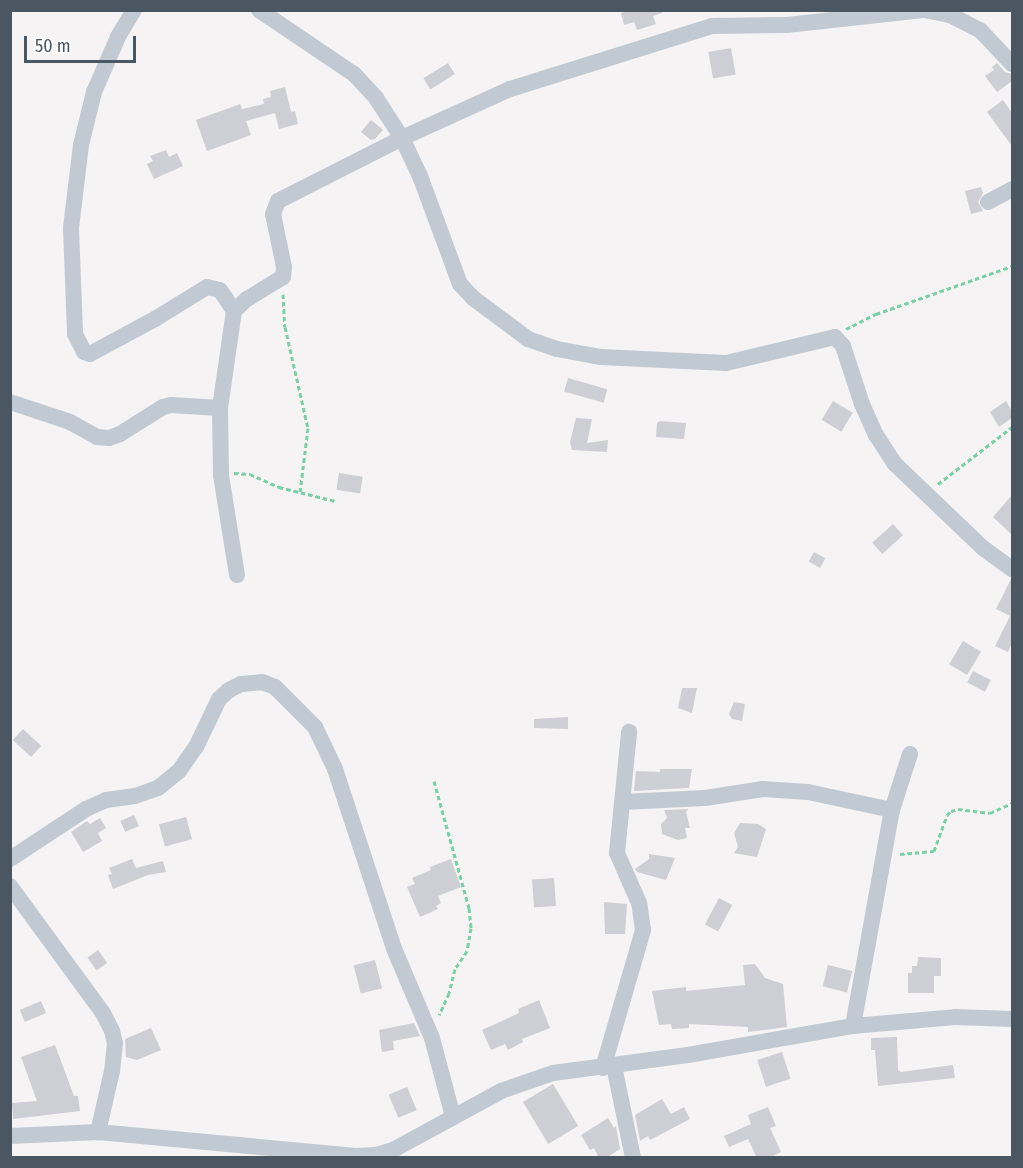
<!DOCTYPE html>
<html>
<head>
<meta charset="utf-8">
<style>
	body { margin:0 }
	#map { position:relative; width:1023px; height:1168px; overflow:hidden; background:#f5f3f3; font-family:"Fira Sans Condensed",sans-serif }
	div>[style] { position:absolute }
	.building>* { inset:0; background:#cdcfd5; transform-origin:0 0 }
	.path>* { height:3px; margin-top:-1.5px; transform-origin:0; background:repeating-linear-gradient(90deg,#7ad0a6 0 4.5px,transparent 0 7.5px) }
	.minor>* { height:16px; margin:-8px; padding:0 8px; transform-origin:8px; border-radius:8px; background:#c1cad2 }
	span { translate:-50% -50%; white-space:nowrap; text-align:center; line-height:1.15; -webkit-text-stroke:4.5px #fff; paint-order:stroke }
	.frame { position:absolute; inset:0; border:12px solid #4a5661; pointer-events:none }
	.scale { position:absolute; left:24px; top:36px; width:112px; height:27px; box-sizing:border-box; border:3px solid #4a5661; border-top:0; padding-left:8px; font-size:18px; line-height:21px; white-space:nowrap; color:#4a5661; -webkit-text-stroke:4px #fff; paint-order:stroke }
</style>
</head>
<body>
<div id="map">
	<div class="building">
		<i style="clip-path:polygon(630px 10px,662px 10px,662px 13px,653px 16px,656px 24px,637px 30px,634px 22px,624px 25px,621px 13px)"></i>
		<i style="left:731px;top:48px;width:27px;height:23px;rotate:80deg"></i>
		<i style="left:448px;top:63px;width:13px;height:29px;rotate:58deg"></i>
		<i style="clip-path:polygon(997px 63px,1005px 72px,1012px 74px,1012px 81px,997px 92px,985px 76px,994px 70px,992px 67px)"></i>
		<i style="clip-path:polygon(285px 87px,291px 112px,295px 111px,298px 124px,279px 129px,275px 113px,246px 121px,251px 135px,207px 151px,196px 120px,240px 104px,242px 109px,264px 104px,263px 99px,271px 97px,270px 91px)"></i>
		<i style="clip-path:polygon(1003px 100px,1012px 113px,1012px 146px,987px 112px)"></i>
		<i style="clip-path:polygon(371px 120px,383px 130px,375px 139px,371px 140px,361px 132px)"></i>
		<i style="clip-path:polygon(166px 150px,169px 157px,177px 153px,183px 166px,154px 179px,147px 164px,153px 161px,150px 156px)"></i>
		<i style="clip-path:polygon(981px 187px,983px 193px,978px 202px,983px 211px,971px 214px,965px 191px)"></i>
		<i style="left:568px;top:378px;width:41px;height:14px;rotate:16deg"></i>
		<i style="left:833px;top:401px;width:23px;height:22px;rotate:31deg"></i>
		<i style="clip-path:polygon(1006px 401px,1012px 411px,1012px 418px,999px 427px,990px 412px)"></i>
		<i style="clip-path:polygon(576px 418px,592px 419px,587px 443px,608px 440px,607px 452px,572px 450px,570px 442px)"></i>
		<i style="clip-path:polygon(660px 421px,686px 423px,684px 439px,656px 437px,657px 423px)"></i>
		<i style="left:339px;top:473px;width:24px;height:17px;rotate:9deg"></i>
		<i style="clip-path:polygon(1012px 495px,1012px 535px,993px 517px)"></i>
		<i style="left:893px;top:524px;width:15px;height:28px;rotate:48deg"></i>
		<i style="left:814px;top:552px;width:13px;height:11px;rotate:29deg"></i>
		<i style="clip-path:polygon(1011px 579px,1012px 643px,1008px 652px,995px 646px,1010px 616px,996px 609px)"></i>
		<i style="left:963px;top:641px;width:21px;height:27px;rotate:31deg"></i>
		<i style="left:973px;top:671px;width:20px;height:13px;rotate:27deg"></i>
		<i style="clip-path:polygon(682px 688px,697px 688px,692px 713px,678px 708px)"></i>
		<i style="clip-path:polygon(734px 702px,745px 704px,742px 721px,732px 719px,729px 714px)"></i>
		<i style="clip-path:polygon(568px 717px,568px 729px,534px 728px,534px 719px)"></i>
		<i style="left:23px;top:729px;width:25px;height:15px;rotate:43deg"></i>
		<i style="clip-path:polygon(660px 769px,692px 769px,689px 788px,634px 791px,636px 771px,660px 772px)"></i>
		<i style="clip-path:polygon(688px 809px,686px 812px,690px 828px,685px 828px,687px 838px,678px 840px,662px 834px,661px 824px,667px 818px,664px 810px)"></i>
		<i style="left:134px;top:815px;width:12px;height:15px;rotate:66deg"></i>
		<i style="left:186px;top:817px;width:23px;height:28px;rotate:75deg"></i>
		<i style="clip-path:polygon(100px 818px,106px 828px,98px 833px,102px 841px,83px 852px,71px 832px,87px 821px,90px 824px)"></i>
		<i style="clip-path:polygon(740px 823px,758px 824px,766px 829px,757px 857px,734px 853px,738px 847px,734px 833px)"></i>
		<i style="clip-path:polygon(649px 854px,675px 858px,666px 880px,637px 872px,635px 869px,649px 859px)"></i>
		<i style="clip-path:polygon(132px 859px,136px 868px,163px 861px,166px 872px,148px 875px,113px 889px,108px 875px,112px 874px,109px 868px)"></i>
		<i style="clip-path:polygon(451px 859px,461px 887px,438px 896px,441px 903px,436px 906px,438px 909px,420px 917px,407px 887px,415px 884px,412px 878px,431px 870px,430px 867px)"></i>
		<i style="left:554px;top:878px;width:28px;height:22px;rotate:86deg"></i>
		<i style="left:719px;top:898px;width:15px;height:30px;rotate:28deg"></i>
		<i style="clip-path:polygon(604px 902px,627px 904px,625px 934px,605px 934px)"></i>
		<i style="left:98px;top:950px;width:16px;height:13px;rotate:55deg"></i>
		<i style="clip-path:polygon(918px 957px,941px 958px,941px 976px,934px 976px,934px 993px,908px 993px,908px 973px,912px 973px,912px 966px,917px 966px)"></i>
		<i style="left:375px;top:960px;width:29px;height:22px;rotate:76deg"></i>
		<i style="clip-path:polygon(755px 964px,765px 978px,783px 984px,787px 1027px,748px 1032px,748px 1027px,689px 1024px,689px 1028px,672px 1029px,671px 1024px,659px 1025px,652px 991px,686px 987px,686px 991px,745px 985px,743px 965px)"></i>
		<i style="left:828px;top:965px;width:25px;height:22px;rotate:14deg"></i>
		<i style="clip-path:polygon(539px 1000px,550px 1028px,522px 1039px,523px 1042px,508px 1050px,505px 1044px,491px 1050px,482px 1030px,519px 1013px,518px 1009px)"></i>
		<i style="left:41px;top:1001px;width:13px;height:23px;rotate:67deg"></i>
		<i style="clip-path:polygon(414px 1023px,420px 1036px,393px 1041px,394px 1050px,382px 1052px,379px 1030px)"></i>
		<i style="clip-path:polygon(151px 1028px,161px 1050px,137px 1060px,126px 1057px,125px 1039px)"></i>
		<i style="clip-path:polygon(897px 1037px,898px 1070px,901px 1072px,953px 1065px,955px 1078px,878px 1086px,875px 1050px,871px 1050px,871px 1038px)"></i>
		<i style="clip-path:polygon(55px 1045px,74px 1096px,78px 1096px,80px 1111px,13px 1119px,12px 1103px,37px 1101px,21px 1057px)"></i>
		<i style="left:782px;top:1052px;width:28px;height:26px;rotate:72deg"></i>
		<i style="left:553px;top:1084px;width:49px;height:35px;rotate:59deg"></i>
		<i style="left:407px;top:1087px;width:25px;height:20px;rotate:67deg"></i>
		<i style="clip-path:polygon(662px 1099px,671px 1114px,684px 1107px,690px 1119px,650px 1140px,648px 1136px,640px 1141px,635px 1115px)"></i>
		<i style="clip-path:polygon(768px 1107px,776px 1126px,770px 1128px,781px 1152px,769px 1158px,757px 1158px,748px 1139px,729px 1147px,724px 1136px,751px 1124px,748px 1115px)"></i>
		<i style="clip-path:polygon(608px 1118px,614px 1128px,616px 1126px,620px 1149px,606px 1158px,599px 1158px,594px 1148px,590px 1150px,581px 1135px)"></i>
	</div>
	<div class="path">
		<i style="left:283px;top:294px;width:33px;rotate:87deg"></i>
		<i style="left:285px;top:327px;width:104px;rotate:77.2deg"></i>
		<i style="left:308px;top:428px;width:64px;rotate:97.1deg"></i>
		<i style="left:846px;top:329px;width:34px;rotate:-27deg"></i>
		<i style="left:876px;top:314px;width:144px;rotate:-19.4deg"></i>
		<i style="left:234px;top:473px;width:16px;rotate:4deg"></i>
		<i style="left:250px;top:474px;width:32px;rotate:24deg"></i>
		<i style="left:279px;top:487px;width:58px;rotate:14deg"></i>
		<i style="left:938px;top:484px;width:93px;rotate:-37.6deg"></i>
		<i style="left:434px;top:781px;width:132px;rotate:74.6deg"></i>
		<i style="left:469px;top:908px;width:20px;rotate:84deg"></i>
		<i style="left:471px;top:928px;width:23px;rotate:100deg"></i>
		<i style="left:467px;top:951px;width:22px;rotate:124deg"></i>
		<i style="left:455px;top:969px;width:25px;rotate:104deg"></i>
		<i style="left:449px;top:993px;width:24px;rotate:114deg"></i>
		<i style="left:900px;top:854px;width:34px;rotate:-5deg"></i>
		<i style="left:934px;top:851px;width:38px;rotate:-70deg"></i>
		<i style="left:947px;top:815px;width:6px;rotate:-45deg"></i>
		<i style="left:951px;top:811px;width:7px;rotate:-16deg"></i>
		<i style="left:958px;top:809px;width:32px;rotate:7deg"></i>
		<i style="left:990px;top:813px;width:24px;rotate:-24deg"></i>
	</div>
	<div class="minor">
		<i style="left:134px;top:10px;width:31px;rotate:121deg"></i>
		<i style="left:118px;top:37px;width:60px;rotate:113.6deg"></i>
		<i style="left:94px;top:92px;width:55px;rotate:103.8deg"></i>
		<i style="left:81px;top:145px;width:84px;rotate:96.9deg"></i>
		<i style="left:71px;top:228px;width:106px;rotate:87.8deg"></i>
		<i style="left:75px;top:334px;width:20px;rotate:63deg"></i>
		<i style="left:84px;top:352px;width:6px;rotate:18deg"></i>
		<i style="left:90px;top:354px;width:74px;rotate:-28.3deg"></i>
		<i style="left:155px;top:319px;width:61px;rotate:-31.6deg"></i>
		<i style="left:207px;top:287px;width:13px;rotate:13deg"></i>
		<i style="left:220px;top:290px;width:25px;rotate:56deg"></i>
		<i style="left:259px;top:10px;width:115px;rotate:34deg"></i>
		<i style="left:354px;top:74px;width:33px;rotate:47deg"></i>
		<i style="left:376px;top:98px;width:48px;rotate:57deg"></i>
		<i style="left:402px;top:138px;width:42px;rotate:64.7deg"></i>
		<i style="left:420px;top:176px;width:115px;rotate:69.7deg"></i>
		<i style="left:460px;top:284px;width:19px;rotate:47deg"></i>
		<i style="left:473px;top:298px;width:69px;rotate:36.7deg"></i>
		<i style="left:528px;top:339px;width:31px;rotate:19deg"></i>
		<i style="left:557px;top:349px;width:45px;rotate:10.3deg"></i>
		<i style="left:601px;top:357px;width:125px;rotate:2.7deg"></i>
		<i style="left:726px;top:363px;width:112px;rotate:-13.4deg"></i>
		<i style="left:835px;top:337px;width:12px;rotate:48deg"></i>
		<i style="left:843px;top:346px;width:61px;rotate:71.9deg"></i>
		<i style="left:862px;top:404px;width:34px;rotate:66deg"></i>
		<i style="left:876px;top:435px;width:35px;rotate:57deg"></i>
		<i style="left:895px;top:464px;width:122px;rotate:43.7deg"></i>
		<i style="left:983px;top:548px;width:36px;rotate:36deg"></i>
		<i style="left:924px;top:10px;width:26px;rotate:11deg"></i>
		<i style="left:950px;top:15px;width:34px;rotate:27deg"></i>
		<i style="left:980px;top:30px;width:47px;rotate:46.7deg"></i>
		<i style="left:988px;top:202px;width:27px;rotate:-28deg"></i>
		<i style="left:10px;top:402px;width:63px;rotate:18.4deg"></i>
		<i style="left:70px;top:422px;width:31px;rotate:29deg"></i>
		<i style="left:97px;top:437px;width:12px;rotate:5deg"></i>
		<i style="left:109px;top:438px;width:12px;rotate:-20deg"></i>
		<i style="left:120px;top:434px;width:51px;rotate:-32.1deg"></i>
		<i style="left:163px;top:407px;width:8px;rotate:-14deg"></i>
		<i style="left:171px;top:405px;width:49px;rotate:3.5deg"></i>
		<i style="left:237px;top:575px;width:101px;rotate:-99.1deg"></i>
		<i style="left:221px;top:475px;width:67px;rotate:-90.9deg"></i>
		<i style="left:220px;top:408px;width:98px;rotate:-81.8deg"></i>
		<i style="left:234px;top:311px;width:18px;rotate:-43deg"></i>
		<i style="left:247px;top:299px;width:42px;rotate:-31.4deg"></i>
		<i style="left:283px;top:277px;width:10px;rotate:-84deg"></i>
		<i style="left:284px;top:267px;width:54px;rotate:-101.7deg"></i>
		<i style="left:273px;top:214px;width:14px;rotate:-69deg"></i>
		<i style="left:278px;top:201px;width:139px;rotate:-26.9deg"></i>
		<i style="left:402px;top:138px;width:119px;rotate:-24.4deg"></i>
		<i style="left:510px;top:89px;width:212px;rotate:-17.3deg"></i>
		<i style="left:712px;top:26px;width:75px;rotate:-0.8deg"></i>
		<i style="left:787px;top:25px;width:137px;rotate:-6.3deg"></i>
		<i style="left:622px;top:802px;width:83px;rotate:-2.8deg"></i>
		<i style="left:705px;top:798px;width:59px;rotate:-8.8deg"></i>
		<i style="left:763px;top:789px;width:45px;rotate:3.8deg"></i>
		<i style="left:808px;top:792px;width:86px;rotate:12.1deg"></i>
		<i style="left:10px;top:859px;width:91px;rotate:-33.3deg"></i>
		<i style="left:86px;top:809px;width:22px;rotate:-24deg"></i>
		<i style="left:106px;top:800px;width:29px;rotate:-8deg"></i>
		<i style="left:135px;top:796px;width:24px;rotate:-19deg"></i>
		<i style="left:158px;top:788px;width:27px;rotate:-39deg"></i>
		<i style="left:179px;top:771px;width:29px;rotate:-55deg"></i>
		<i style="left:196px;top:747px;width:53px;rotate:-64.4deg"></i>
		<i style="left:219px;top:699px;width:13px;rotate:-42deg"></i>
		<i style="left:229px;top:690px;width:13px;rotate:-27deg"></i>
		<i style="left:241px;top:684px;width:21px;rotate:-5deg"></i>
		<i style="left:262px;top:682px;width:14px;rotate:21deg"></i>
		<i style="left:275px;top:687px;width:57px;rotate:45deg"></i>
		<i style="left:315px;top:727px;width:47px;rotate:64.5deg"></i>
		<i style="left:335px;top:769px;width:192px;rotate:71.8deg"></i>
		<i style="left:395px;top:951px;width:95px;rotate:67deg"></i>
		<i style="left:432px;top:1038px;width:82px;rotate:75.1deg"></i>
		<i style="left:10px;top:886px;width:157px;rotate:53.8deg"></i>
		<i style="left:103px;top:1013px;width:20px;rotate:63deg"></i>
		<i style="left:112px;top:1031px;width:12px;rotate:76deg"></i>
		<i style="left:115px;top:1043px;width:28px;rotate:96deg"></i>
		<i style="left:112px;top:1071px;width:63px;rotate:102.9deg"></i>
		<i style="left:853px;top:1026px;width:219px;rotate:-79.8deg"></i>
		<i style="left:892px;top:810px;width:59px;rotate:-72.2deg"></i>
		<i style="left:614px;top:1066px;width:94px;rotate:78.3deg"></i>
		<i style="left:603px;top:1068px;width:144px;rotate:-73.8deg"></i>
		<i style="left:643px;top:930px;width:27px;rotate:-98deg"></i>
		<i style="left:639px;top:903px;width:55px;rotate:-113.7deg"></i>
		<i style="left:617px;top:853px;width:122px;rotate:-84.3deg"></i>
		<i style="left:10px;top:1136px;width:88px;rotate:-2.6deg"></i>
		<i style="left:98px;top:1132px;width:259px;rotate:5.3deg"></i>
		<i style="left:356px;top:1156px;width:20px;rotate:-3deg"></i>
		<i style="left:376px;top:1155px;width:18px;rotate:-16deg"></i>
		<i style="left:393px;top:1150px;width:123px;rotate:-28.6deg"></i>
		<i style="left:501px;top:1091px;width:55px;rotate:-19.1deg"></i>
		<i style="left:553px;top:1073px;width:136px;rotate:-7.6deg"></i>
		<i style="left:688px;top:1055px;width:168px;rotate:-10deg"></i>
		<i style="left:853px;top:1026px;width:102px;rotate:-5deg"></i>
		<i style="left:955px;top:1017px;width:57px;rotate:2deg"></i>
	</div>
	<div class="frame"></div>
	<div class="scale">50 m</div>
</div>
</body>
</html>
